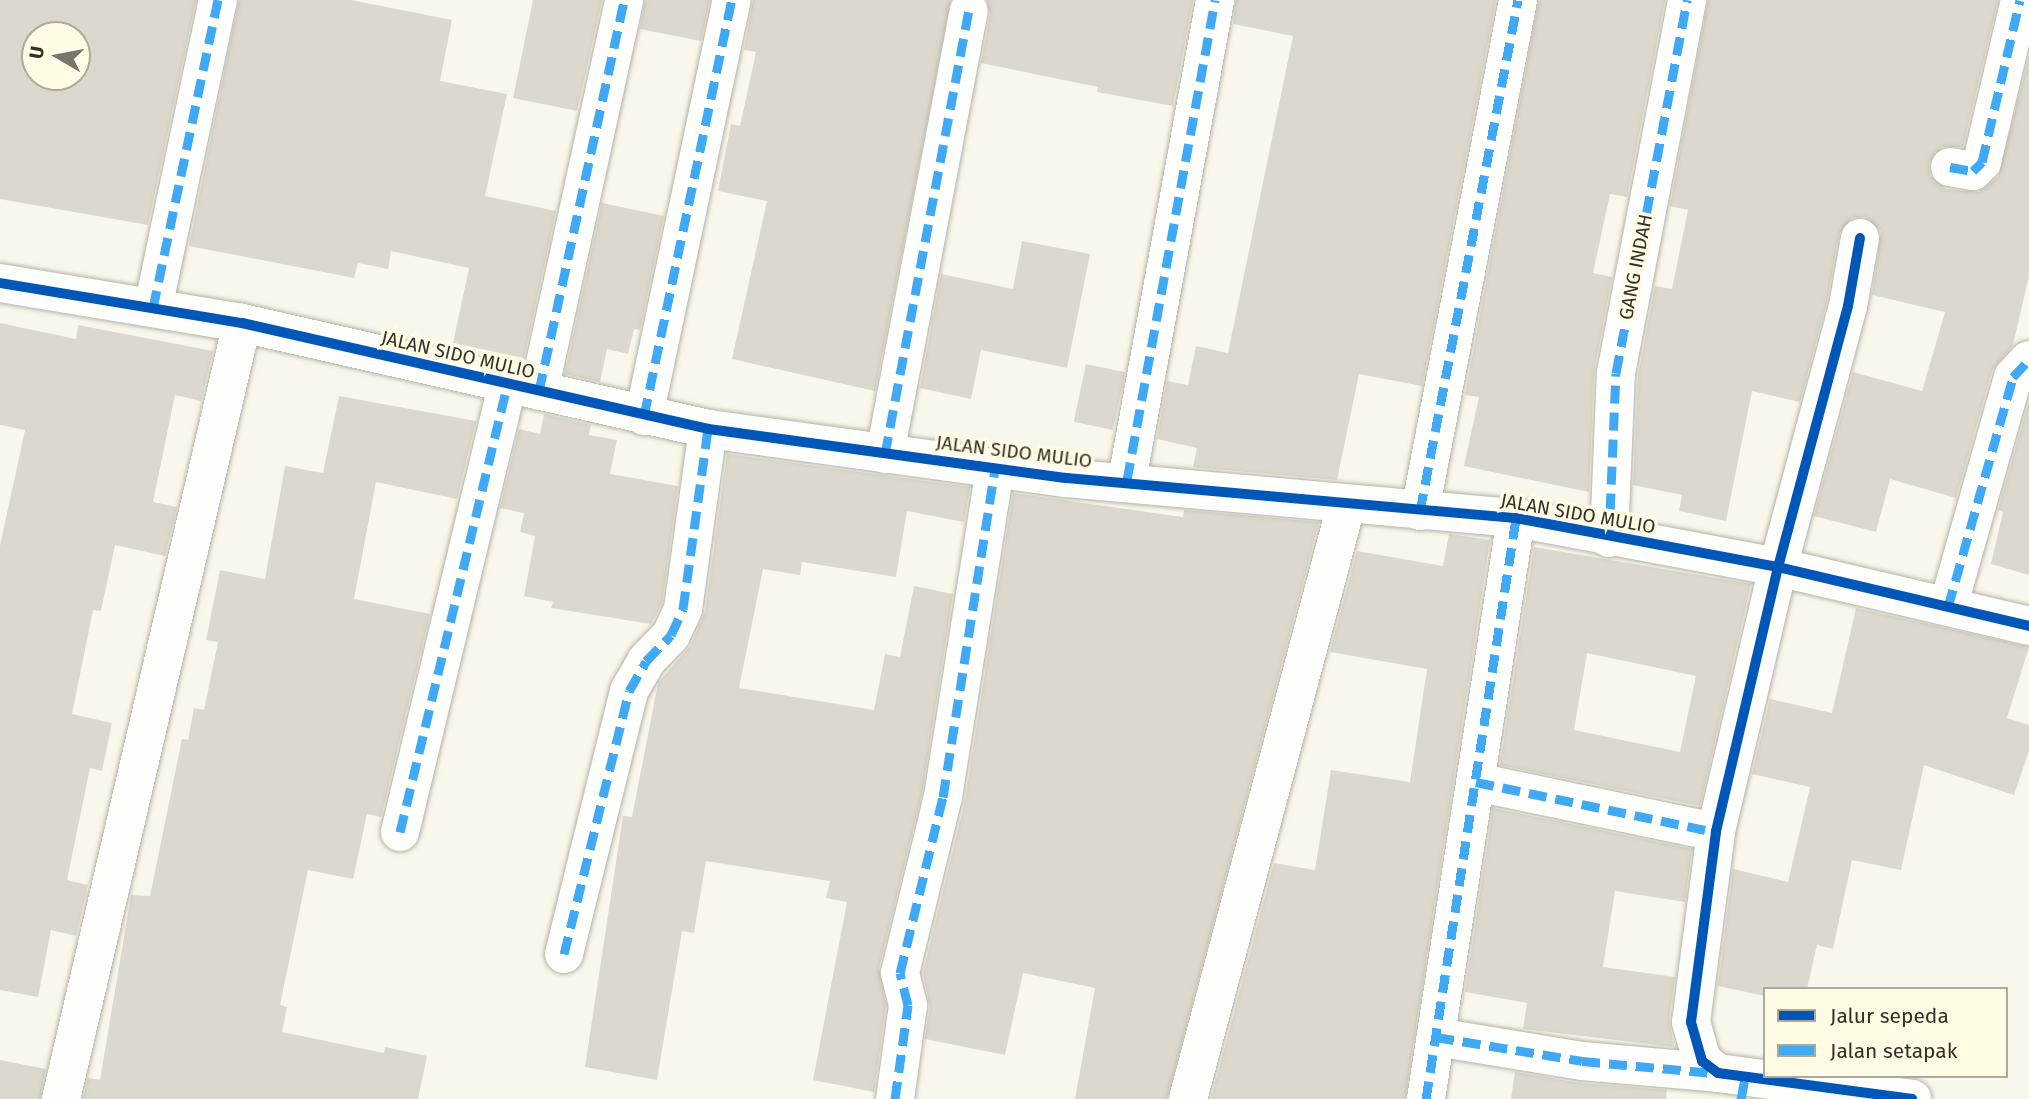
<!DOCTYPE html>
<html>
<head>
<meta charset="utf-8">
<style>
	body { margin:0 }
	#map { position:relative; width:2029px; height:1099px; overflow:hidden; background:#f9f7eb; font-family:"Fira Sans",sans-serif }
	div>[style] { position:absolute }
	.building>* { inset:0; background:#dcd8ce; transform-origin:0 0 }
	.roads { filter:drop-shadow(0 0 2px #b4b2a7) drop-shadow(0 0 2px #b4b2a7) }
	.street>* { height:38px; margin:-19px; padding:0 19px; transform-origin:19px; border-radius:19px; background:#fefefc }
	.quiet>* { height:9px; margin-top:-4.5px; transform-origin:0; background:repeating-linear-gradient(90deg,#3fa9f5 0 18px,transparent 0 27px) }
	.cycleway>* { height:10px; margin:-5px; padding:0 5px; transform-origin:5px; border-radius:5px; background:#0057b8 }
	span { translate:-50% -50%; white-space:nowrap; text-align:center; line-height:1.15; -webkit-text-stroke:7px #fffbe5; paint-order:stroke }
	.street-label { font-size:19px; color:#333127 }
	.legend { position:absolute; left:1763px; top:987px; width:245px; height:91px; box-sizing:border-box; background:#fffbe5; border:2px solid #adaa99; margin:0; padding:9px 12px; list-style:none; font-size:21px; color:#333127 }
	.legend li { display:flex; align-items:center; gap:14px; height:35px }
	.legend b { width:35px; border:2px solid #adaa99 }
	.north { position:absolute; left:21px; top:21px; width:70px; height:70px; box-sizing:border-box; background:#fffbe5; border:2px solid #adaa99; border-radius:50%; rotate:280deg; font-size:19px; font-weight:700; line-height:28px; text-align:center; color:#333127 }
	.north::after { content:''; display:block; margin:auto; width:24px; height:32px; background:#78766c; clip-path:polygon(50% 0,100% 100%,50% 72%,0 100%) }
</style>
</head>
<body>
<div id="map">
	<div class="building">
		<i style="clip-path:polygon(evenodd,0 0,196px 0,148px 225px,0 199px,0 0,35px 35px,77px 35px,77px 77px,35px 77px,35px 35px)"></i>
		<i style="clip-path:polygon(239px 0,351px 0,452px 20px,440px 81px,507px 94px,485px 196px,556px 211px,524px 358px,453px 343px,469px 268px,391px 251px,388px 269px,358px 263px,354px 278px,189px 246px)"></i>
		<i style="clip-path:polygon(533px 0,602px 0,577px 111px,513px 98px)"></i>
		<i style="clip-path:polygon(645px 0,710px 0,701px 41px,640px 29px)"></i>
		<i style="clip-path:polygon(753px 0,951px 0,875px 391px,732px 359px,767px 201px,718px 191px,731px 124px,740px 126px,756px 52px,744px 50px)"></i>
		<i style="clip-path:polygon(987px 0,1193px 0,1173px 106px,1097px 92px,1098px 87px,981px 63px,990px 15px)"></i>
		<i style="clip-path:polygon(1236px 0,1496px 0,1422px 386px,1359px 374px,1337px 480px,1193px 467px,1197px 448px,1157px 439px,1167px 381px,1188px 385px,1196px 346px,1228px 353px,1293px 36px,1233px 24px)"></i>
		<i style="clip-path:polygon(1539px 0,1665px 0,1627px 197px,1610px 194px,1593px 273px,1612px 277px,1594px 372px,1589px 492px,1464px 466px,1479px 397px,1465px 395px)"></i>
		<i style="clip-path:polygon(1708px 0,1998px 0,1963px 147px,1942px 147px,1929px 163px,1930px 175px,1946px 189px,1979px 192px,1998px 177px,2029px 57px,2029px 276px,2013px 345px,1992px 371px,1956px 498px,1890px 479px,1876px 532px,1814px 516px,1853px 372px,1922px 391px,1945px 312px,1872px 295px,1881px 231px,1864px 217px,1852px 218px,1839px 234px,1827px 301px,1800px 402px,1752px 391px,1726px 521px,1679px 511px,1682px 495px,1633px 485px,1638px 376px,1655px 286px,1672px 289px,1688px 210px,1670px 206px)"></i>
		<i style="clip-path:polygon(602px 203px,664px 216px,640px 330px,634px 329px,628px 354px,607px 349px,600px 382px,565px 374px)"></i>
		<i style="clip-path:polygon(1022px 241px,1090px 254px,1067px 368px,981px 350px,971px 399px,920px 388px,941px 274px,1013px 289px)"></i>
		<i style="clip-path:polygon(0 323px,76px 339px,78px 325px,213px 351px,201px 401px,175px 395px,153px 502px,177px 507px,165px 556px,115px 545px,101px 611px,93px 610px,72px 714px,112px 723px,102px 771px,90px 768px,67px 880px,88px 885px,76px 936px,51px 930px,38px 997px,0 990px,0 546px,25px 430px,0 425px)"></i>
		<i style="left:1086px;top:364px;width:40px;height:59px;rotate:12deg"></i>
		<i style="clip-path:polygon(339px 396px,476px 421px,457px 499px,376px 482px,354px 599px,430px 614px,381px 817px,367px 814px,353px 879px,308px 870px,280px 1005px,287px 1007px,282px 1032px,384px 1053px,385px 1047px,427px 1056px,418px 1099px,83px 1099px,88px 1078px,100px 1080px,131px 895px,150px 896px,182px 739px,188px 740px,194px 708px,204px 710px,218px 642px,206px 640px,220px 570px,265px 579px,285px 466px,323px 473px)"></i>
		<i style="clip-path:polygon(2029px 401px,2029px 575px,1991px 564px,2003px 512px,1998px 510px)"></i>
		<i style="clip-path:polygon(544px 414px,591px 425px,589px 435px,617px 440px,610px 474px,678px 486px,662px 603px,651px 624px,551px 608px,553px 602px,524px 596px,535px 536px,520px 532px,524px 513px,500px 508px,519px 429px,540px 434px)"></i>
		<i style="clip-path:polygon(727px 454px,970px 487px,964px 522px,907px 511px,896px 577px,802px 562px,800px 575px,763px 569px,739px 688px,874px 710px,885px 654px,900px 657px,914px 586px,953px 594px,922px 793px,879px 968px,886px 1006px,874px 1092px,813px 1080px,847px 902px,826px 898px,830px 881px,706px 861px,694px 933px,682px 931px,657px 1080px,585px 1067px,623px 816px,632px 817px,658px 683px,691px 645px,705px 612px)"></i>
		<i style="clip-path:polygon(1013px 493px,1183px 517px,1184px 510px,1319px 522px,1167px 1099px,1075px 1099px,1095px 988px,1023px 973px,1005px 1055px,925px 1039px,930px 1007px,923px 973px,965px 801px)"></i>
		<i style="clip-path:polygon(1449px 534px,1490px 540px,1405px 1099px,1211px 1099px,1274px 863px,1315px 870px,1331px 770px,1410px 782px,1427px 669px,1330px 652px,1357px 551px,1443px 566px)"></i>
		<i style="clip-path:polygon(evenodd,1534px 547px,1751px 584px,1700px 806px,1500px 765px,1534px 547px,1587px 653px,1696px 676px,1680px 752px,1574px 730px,1587px 653px)"></i>
		<i style="clip-path:polygon(1856px 608px,2029px 647px,2007px 718px,2029px 725px,2029px 751px,2014px 795px,1924px 765px,1901px 870px,1852px 860px,1833px 949px,1817px 945px,1807px 989px,1765px 989px,1765px 996px,1718px 986px,1733px 869px,1788px 882px,1810px 787px,1752px 774px,1770px 699px,1832px 713px)"></i>
		<i style="clip-path:polygon(1493px 808px,1692px 849px,1685px 902px,1615px 891px,1603px 967px,1675px 977px,1669px 1020px,1674px 1047px,1523px 1029px,1527px 1003px,1465px 992px)"></i>
		<i style="clip-path:polygon(0 1060px,46px 1069px,40px 1099px,0 1099px)"></i>
		<i style="clip-path:polygon(1515px 1072px,1580px 1083px,1667px 1090px,1666px 1099px,1511px 1099px)"></i>
	</div>
	<div class="roads">
		<div class="street">
			<i style="left:1950px;top:167px;width:23px;rotate:10deg"></i>
			<i style="left:1973px;top:171px;width:13px;rotate:-45deg"></i>
			<i style="left:1982px;top:162px;width:166px;rotate:-76.8deg"></i>
			<i style="left:1860px;top:238px;width:69px;rotate:100deg"></i>
			<i style="left:1848px;top:306px;width:270px;rotate:105deg"></i>
			<i style="left:1778px;top:567px;width:272px;rotate:103.2deg"></i>
			<i style="left:1716px;top:832px;width:192px;rotate:97.5deg"></i>
			<i style="left:1691px;top:1022px;width:41px;rotate:74.2deg"></i>
			<i style="left:1702px;top:1061px;width:20px;rotate:37deg"></i>
			<i style="left:1718px;top:1073px;width:196px;rotate:7.6deg"></i>
			<i style="left:0;top:283px;width:245px;rotate:9.4deg"></i>
			<i style="left:242px;top:323px;width:478px;rotate:12.8deg"></i>
			<i style="left:708px;top:429px;width:361px;rotate:7.8deg"></i>
			<i style="left:1066px;top:478px;width:452px;rotate:5.1deg"></i>
			<i style="left:1516px;top:518px;width:267px;rotate:10.6deg"></i>
			<i style="left:1778px;top:567px;width:258px;rotate:13.2deg"></i>
			<i style="left:153px;top:308px;width:315px;rotate:-78.1deg"></i>
			<i style="left:539px;top:391px;width:400px;rotate:-77.7deg"></i>
			<i style="left:644px;top:416px;width:425px;rotate:-78.1deg"></i>
			<i style="left:885px;top:454px;width:451px;rotate:-79.3deg"></i>
			<i style="left:1127px;top:480px;width:488px;rotate:-79.6deg"></i>
			<i style="left:1420px;top:511px;width:520px;rotate:-79.14deg"></i>
			<i style="left:1609px;top:538px;width:165px;rotate:-87.6deg"></i>
			<i style="left:1616px;top:373px;width:380px;rotate:-79.2deg"></i>
			<i style="left:1948px;top:607px;width:239px;rotate:-74.2deg"></i>
			<i style="left:2013px;top:377px;width:23px;rotate:-47deg"></i>
			<i style="left:1476px;top:782px;width:245px;rotate:11.8deg"></i>
			<i style="left:400px;top:832px;width:459px;rotate:-76.5deg"></i>
			<i style="left:564px;top:954px;width:271px;rotate:-76.1deg"></i>
			<i style="left:629px;top:691px;width:34px;rotate:-60deg"></i>
			<i style="left:646px;top:661px;width:36px;rotate:-46deg"></i>
			<i style="left:671px;top:635px;width:29px;rotate:-65deg"></i>
			<i style="left:683px;top:609px;width:182px;rotate:-82.1deg"></i>
			<i style="left:1436px;top:1037px;width:148px;rotate:9.3deg"></i>
			<i style="left:1582px;top:1061px;width:137px;rotate:5deg"></i>
			<i style="left:61px;top:1099px;width:797px;rotate:-76.87deg"></i>
			<i style="left:895px;top:1099px;width:95px;rotate:-82.1deg"></i>
			<i style="left:908px;top:1005px;width:33px;rotate:-104deg"></i>
			<i style="left:900px;top:973px;width:181px;rotate:-76.3deg"></i>
			<i style="left:943px;top:797px;width:332px;rotate:-81deg"></i>
			<i style="left:1188px;top:1099px;width:614px;rotate:-75.08deg"></i>
			<i style="left:1426px;top:1099px;width:588px;rotate:-81.19deg"></i>
		</div>
	</div>
	<div class="quiet">
		<i style="left:1950px;top:167px;width:23px;rotate:10deg"></i>
		<i style="left:1973px;top:171px;width:13px;rotate:-45deg"></i>
		<i style="left:1982px;top:162px;width:166px;rotate:-76.8deg"></i>
		<i style="left:153px;top:308px;width:315px;rotate:-78.1deg"></i>
		<i style="left:539px;top:391px;width:400px;rotate:-77.7deg"></i>
		<i style="left:644px;top:416px;width:425px;rotate:-78.1deg"></i>
		<i style="left:885px;top:454px;width:451px;rotate:-79.3deg"></i>
		<i style="left:1127px;top:480px;width:488px;rotate:-79.6deg"></i>
		<i style="left:1420px;top:511px;width:520px;rotate:-79.14deg"></i>
		<i style="left:1609px;top:538px;width:165px;rotate:-87.6deg"></i>
		<i style="left:1616px;top:373px;width:380px;rotate:-79.2deg"></i>
		<i style="left:1948px;top:607px;width:239px;rotate:-74.2deg"></i>
		<i style="left:2013px;top:377px;width:23px;rotate:-47deg"></i>
		<i style="left:1476px;top:782px;width:245px;rotate:11.8deg"></i>
		<i style="left:400px;top:832px;width:459px;rotate:-76.5deg"></i>
		<i style="left:564px;top:954px;width:271px;rotate:-76.1deg"></i>
		<i style="left:629px;top:691px;width:34px;rotate:-60deg"></i>
		<i style="left:646px;top:661px;width:36px;rotate:-46deg"></i>
		<i style="left:671px;top:635px;width:29px;rotate:-65deg"></i>
		<i style="left:683px;top:609px;width:182px;rotate:-82.1deg"></i>
		<i style="left:1436px;top:1037px;width:148px;rotate:9.3deg"></i>
		<i style="left:1582px;top:1061px;width:132px;rotate:5.2deg"></i>
		<i style="left:895px;top:1099px;width:95px;rotate:-82.1deg"></i>
		<i style="left:908px;top:1005px;width:33px;rotate:-104deg"></i>
		<i style="left:900px;top:973px;width:181px;rotate:-76.3deg"></i>
		<i style="left:943px;top:797px;width:332px;rotate:-81deg"></i>
		<i style="left:1426px;top:1099px;width:588px;rotate:-81.19deg"></i>
		<i style="left:1741px;top:1099px;width:20px;rotate:-79deg"></i>
	</div>
	<div class="cycleway">
		<i style="left:1860px;top:238px;width:69px;rotate:100deg"></i>
		<i style="left:1848px;top:306px;width:270px;rotate:105deg"></i>
		<i style="left:1778px;top:567px;width:272px;rotate:103.2deg"></i>
		<i style="left:1716px;top:832px;width:192px;rotate:97.5deg"></i>
		<i style="left:1691px;top:1022px;width:41px;rotate:74.2deg"></i>
		<i style="left:1702px;top:1061px;width:20px;rotate:37deg"></i>
		<i style="left:1718px;top:1073px;width:196px;rotate:7.6deg"></i>
		<i style="left:0;top:283px;width:245px;rotate:9.4deg"></i>
		<i style="left:242px;top:323px;width:478px;rotate:12.8deg"></i>
		<i style="left:708px;top:429px;width:361px;rotate:7.8deg"></i>
		<i style="left:1066px;top:478px;width:452px;rotate:5.1deg"></i>
		<i style="left:1516px;top:518px;width:267px;rotate:10.6deg"></i>
		<i style="left:1778px;top:567px;width:258px;rotate:13.2deg"></i>
	</div>
	<div class="street-label">
		<span style="left:1636px;top:267px;rotate:-79deg">GANG INDAH</span>
		<span style="left:458px;top:355px;rotate:13deg">JALAN SIDO MULIO</span>
		<span style="left:1014px;top:452px;rotate:7deg">JALAN SIDO MULIO</span>
		<span style="left:1578px;top:514px;rotate:10deg">JALAN SIDO MULIO</span>
	</div>
	<ul class="legend">
	<li><b style="height:9px;background:#0057b8"></b>Jalur sepeda</li>
	<li><b style="height:9px;background:#3fa9f5"></b>Jalan setapak</li>
	</ul>
	<div class="north">U</div>
</div>
</body>
</html>
